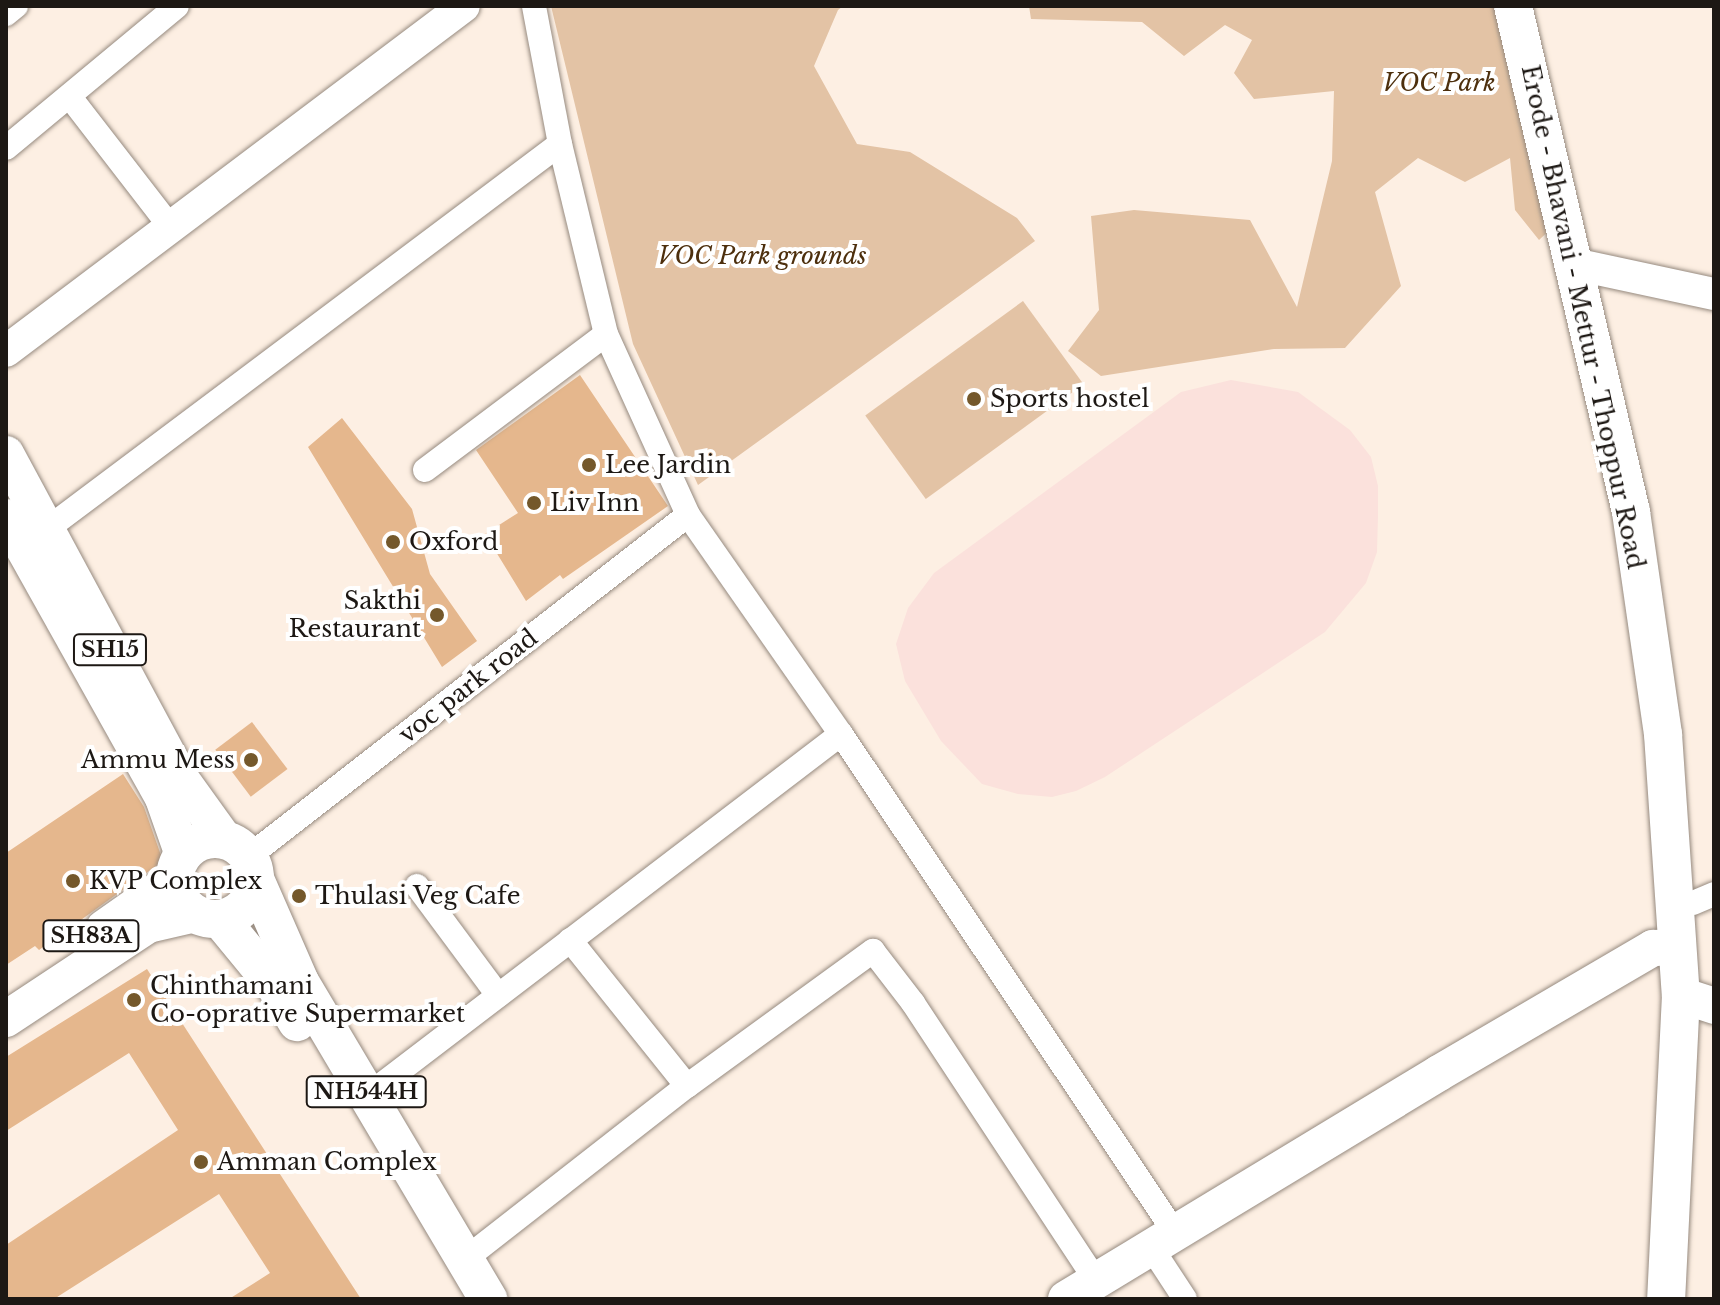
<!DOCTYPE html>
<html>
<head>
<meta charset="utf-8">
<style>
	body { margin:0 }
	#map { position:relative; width:1720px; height:1305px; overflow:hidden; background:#fdefe3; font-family:"Libre Baskerville",serif }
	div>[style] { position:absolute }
	.commercial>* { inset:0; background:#fbe1dc }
	.green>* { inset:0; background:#e3c3a5; transform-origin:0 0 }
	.building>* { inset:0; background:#e5b78d; transform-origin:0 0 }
	.roads { filter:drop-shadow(0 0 2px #968a7f) drop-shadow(0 0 2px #968a7f) }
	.minor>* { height:24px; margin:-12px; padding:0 12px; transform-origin:12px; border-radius:12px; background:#fff }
	.secondary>* { height:32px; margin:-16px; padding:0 16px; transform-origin:16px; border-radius:16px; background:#fff }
	.primary>* { height:36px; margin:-18px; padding:0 18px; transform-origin:18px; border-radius:18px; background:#fff }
	.trunk>* { height:38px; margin:-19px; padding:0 19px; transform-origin:19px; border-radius:19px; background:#fff }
	.trunk>.ring { margin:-19px; padding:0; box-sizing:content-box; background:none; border:38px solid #fff; border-radius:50% }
	.dots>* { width:22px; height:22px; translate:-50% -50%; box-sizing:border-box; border:4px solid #fff; border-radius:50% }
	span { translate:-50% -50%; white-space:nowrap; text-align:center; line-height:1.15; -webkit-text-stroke:8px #fff; paint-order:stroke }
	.shield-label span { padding:2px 6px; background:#fff; border:2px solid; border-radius:6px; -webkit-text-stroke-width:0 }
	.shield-label { font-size:22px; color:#1d1814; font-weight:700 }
	.park-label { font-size:24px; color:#4d2f0d; font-style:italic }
	.street-label { font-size:24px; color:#1d1814 }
	.poi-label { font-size:24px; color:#1d1814 }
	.left { translate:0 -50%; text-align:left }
	.right { translate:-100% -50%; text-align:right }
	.frame { position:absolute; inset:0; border:8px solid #1d1814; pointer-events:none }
</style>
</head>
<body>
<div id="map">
	<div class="commercial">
		<i style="clip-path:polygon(1231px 380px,1298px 392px,1350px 430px,1371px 457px,1378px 486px,1378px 516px,1377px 552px,1366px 583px,1325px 632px,1105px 777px,1076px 791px,1052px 797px,1018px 794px,982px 784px,941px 741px,905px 681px,896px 644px,908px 608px,934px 573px,1181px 392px)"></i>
	</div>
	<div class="green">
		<i style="clip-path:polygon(551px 6px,843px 6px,838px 10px,814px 66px,857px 144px,910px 152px,1017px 218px,1035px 241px,698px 485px,633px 344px)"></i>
		<i style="clip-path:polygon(1029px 6px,1501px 6px,1555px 225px,1539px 240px,1515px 210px,1510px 158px,1465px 182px,1418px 158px,1375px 192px,1401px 286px,1345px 348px,1274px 349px,1101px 376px,1068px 351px,1099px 310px,1091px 216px,1134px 210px,1250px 220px,1297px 307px,1332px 161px,1334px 91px,1254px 99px,1234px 73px,1252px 40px,1225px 25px,1184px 56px,1142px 22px,1031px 19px)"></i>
		<i style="left:1023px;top:301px;width:103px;height:195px;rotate:54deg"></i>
	</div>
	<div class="building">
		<i style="clip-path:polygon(580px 375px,668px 506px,563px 579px,560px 575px,526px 601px,485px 534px,518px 513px,476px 450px)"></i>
		<i style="clip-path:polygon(342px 418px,412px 509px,430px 574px,477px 641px,442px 667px,308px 447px)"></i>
		<i style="left:252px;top:722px;width:59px;height:46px;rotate:53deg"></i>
		<i style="clip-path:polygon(123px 774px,144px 807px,163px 861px,39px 950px,35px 946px,6px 965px,6px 853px)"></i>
		<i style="clip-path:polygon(147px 969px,361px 1299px,229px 1299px,270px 1273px,219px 1194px,54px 1299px,6px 1299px,6px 1245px,178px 1130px,129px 1053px,6px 1131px,6px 1057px)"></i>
	</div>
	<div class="roads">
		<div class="minor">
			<i style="left:6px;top:14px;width:13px;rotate:-39deg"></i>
			<i style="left:70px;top:97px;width:167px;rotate:52.3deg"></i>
			<i style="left:560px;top:144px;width:195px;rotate:76.4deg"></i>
			<i style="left:606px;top:334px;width:199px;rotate:65.6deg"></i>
			<i style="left:688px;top:515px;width:267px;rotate:55.1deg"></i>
			<i style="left:841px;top:734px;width:600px;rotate:56.2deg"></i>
			<i style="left:6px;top:148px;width:222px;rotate:-39.7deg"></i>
			<i style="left:425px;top:470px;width:226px;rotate:-36.9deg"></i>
			<i style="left:47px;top:529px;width:641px;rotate:-36.89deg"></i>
			<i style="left:560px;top:144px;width:140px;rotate:-100.7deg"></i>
			<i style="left:248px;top:857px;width:557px;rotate:-37.86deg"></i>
			<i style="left:417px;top:886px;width:136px;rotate:53.4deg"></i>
			<i style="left:1693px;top:903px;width:23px;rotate:-23deg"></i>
			<i style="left:570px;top:940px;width:187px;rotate:51.3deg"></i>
			<i style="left:368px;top:1095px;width:595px;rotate:-37.35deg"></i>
			<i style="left:1151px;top:1247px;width:62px;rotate:56.8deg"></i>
			<i style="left:464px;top:1260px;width:283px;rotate:-38deg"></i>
			<i style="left:687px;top:1086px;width:230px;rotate:-36deg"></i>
			<i style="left:873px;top:951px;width:66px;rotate:52.4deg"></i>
			<i style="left:913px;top:1003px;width:333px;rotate:56.6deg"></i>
		</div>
		<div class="secondary">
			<i style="left:1574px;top:264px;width:143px;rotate:12.1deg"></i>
			<i style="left:6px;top:351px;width:573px;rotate:-36.99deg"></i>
		</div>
		<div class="primary">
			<i style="left:6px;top:454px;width:369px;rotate:61.7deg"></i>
			<i style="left:181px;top:779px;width:75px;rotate:54.2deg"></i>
			<i style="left:6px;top:517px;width:322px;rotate:60.8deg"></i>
			<i style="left:163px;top:798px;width:60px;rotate:70.7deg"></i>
			<i style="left:104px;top:928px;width:87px;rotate:-35.2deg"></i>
			<i style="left:1681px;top:995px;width:35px;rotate:18deg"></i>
			<i style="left:6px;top:1019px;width:170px;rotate:-33.5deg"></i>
			<i style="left:148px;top:925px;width:49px;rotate:-12.9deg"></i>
			<i style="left:1066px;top:1299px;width:436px;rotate:-31.2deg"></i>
			<i style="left:1439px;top:1073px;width:248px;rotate:-30.3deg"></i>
			<i style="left:1653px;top:948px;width:23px;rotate:-2deg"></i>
		</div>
		<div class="trunk">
			<i style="left:1513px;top:6px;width:520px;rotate:76.87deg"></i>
			<i style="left:1631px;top:512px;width:224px;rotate:81.8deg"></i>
			<i style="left:1663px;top:734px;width:262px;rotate:86.1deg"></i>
			<i style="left:1681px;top:995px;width:304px;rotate:92.8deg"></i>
			<i class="ring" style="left:175px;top:839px;width:42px;height:42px"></i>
			<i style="left:255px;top:879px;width:112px;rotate:66.4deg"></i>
			<i style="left:300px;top:982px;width:369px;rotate:59.3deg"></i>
			<i style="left:220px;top:919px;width:88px;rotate:50.5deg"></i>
			<i style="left:276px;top:987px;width:41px;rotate:59deg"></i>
		</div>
	</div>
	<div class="dots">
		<i style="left:974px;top:399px;background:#74582b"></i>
		<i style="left:589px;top:465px;background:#74582b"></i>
		<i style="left:534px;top:503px;background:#74582b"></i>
		<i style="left:393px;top:542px;background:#74582b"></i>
		<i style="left:437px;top:615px;background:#74582b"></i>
		<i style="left:251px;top:760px;background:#74582b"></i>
		<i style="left:73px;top:881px;background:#74582b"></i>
		<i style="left:299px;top:896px;background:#74582b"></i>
		<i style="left:134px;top:1000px;background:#74582b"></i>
		<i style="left:201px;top:1162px;background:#74582b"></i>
	</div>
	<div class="shield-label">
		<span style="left:110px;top:650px">SH15</span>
		<span style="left:91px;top:936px">SH83A</span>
		<span style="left:366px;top:1092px">NH544H</span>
	</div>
	<div class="park-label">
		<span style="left:1439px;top:83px">VOC Park</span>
		<span style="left:762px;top:256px">VOC Park grounds</span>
	</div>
	<div class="street-label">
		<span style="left:1583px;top:317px;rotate:78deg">Erode - Bhavani - Mettur - Thoppur Road</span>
		<span style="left:468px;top:686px;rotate:-38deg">voc park road</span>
	</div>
	<div class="poi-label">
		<span class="left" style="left:990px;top:399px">Sports hostel</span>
		<span class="left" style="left:605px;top:465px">Lee Jardin</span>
		<span class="left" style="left:550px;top:503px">Liv Inn</span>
		<span class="left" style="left:409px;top:542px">Oxford</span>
		<span class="right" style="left:421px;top:615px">Sakthi<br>Restaurant</span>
		<span class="right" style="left:235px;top:760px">Ammu Mess</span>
		<span class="left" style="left:89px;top:881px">KVP Complex</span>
		<span class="left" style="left:315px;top:896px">Thulasi Veg Cafe</span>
		<span class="left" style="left:150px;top:1000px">Chinthamani<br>Co-oprative Supermarket</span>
		<span class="left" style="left:217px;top:1162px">Amman Complex</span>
	</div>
	<div class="frame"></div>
</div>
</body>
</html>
